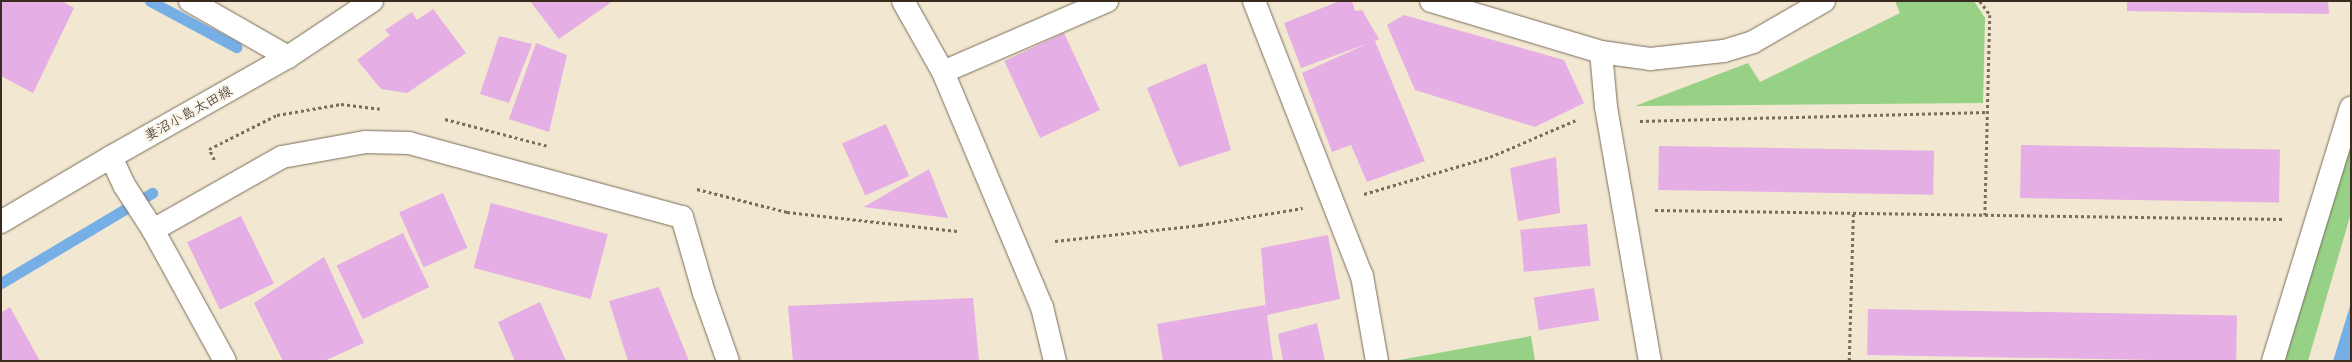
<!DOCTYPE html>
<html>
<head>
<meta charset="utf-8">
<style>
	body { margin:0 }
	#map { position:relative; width:2352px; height:362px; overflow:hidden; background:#f2e7d0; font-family:Delius,"Klee One",sans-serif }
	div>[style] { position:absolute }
	.green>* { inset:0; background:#96d185 }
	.water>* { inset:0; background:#76afe6 }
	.stream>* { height:11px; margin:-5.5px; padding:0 5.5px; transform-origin:5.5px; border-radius:5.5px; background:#76afe6 }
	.building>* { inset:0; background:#e5aee5; transform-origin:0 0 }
	.path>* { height:2.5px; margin-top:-1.25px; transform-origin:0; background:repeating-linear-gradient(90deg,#7b6c5c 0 3px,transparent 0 6px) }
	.roads { filter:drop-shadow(0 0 1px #7b6c5c) drop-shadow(0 0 1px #7b6c5c) }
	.minor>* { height:22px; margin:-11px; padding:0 11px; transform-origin:11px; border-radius:11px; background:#fff }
	.tertiary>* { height:22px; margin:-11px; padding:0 11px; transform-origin:11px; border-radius:11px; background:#fff }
	.secondary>* { height:22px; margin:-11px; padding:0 11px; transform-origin:11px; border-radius:11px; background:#fff }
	span { translate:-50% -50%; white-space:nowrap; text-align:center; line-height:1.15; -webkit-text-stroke:4px #f7f3e8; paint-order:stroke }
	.street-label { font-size:14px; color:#3b2a1e }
	.frame { position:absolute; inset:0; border:2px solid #3b2a1e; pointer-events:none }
</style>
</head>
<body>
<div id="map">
	<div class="green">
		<i style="clip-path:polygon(1895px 1px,1974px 1px,1985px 18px,1983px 103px,1635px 106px,1748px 63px,1760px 82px,1900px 13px)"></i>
		<i style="clip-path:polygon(2351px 140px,2351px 213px,2308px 361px,2285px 361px)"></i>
		<i style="clip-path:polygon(1531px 336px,1535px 361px,1394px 361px)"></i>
	</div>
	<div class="water">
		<i style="clip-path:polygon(2351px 303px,2351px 361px,2333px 361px)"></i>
	</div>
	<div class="stream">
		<i style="left:150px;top:1px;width:98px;rotate:28.1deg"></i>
		<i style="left:1px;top:283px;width:176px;rotate:-30.8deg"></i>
	</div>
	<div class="building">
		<i style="clip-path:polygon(1px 1px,62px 1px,74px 8px,33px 93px,1px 76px)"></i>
		<i style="clip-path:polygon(530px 1px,613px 1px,559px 39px)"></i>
		<i style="clip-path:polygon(1340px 1px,1352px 1px,1355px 11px,1362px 10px,1379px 39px,1375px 41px,1425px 161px,1367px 182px,1351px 145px,1332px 152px,1302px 73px,1369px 43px,1301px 68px,1284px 23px)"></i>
		<i style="clip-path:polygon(2127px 1px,2328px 1px,2329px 14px,2127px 11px)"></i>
		<i style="clip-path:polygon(433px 9px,466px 53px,407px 93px,381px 89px,357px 60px,390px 35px,385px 30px,412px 12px,417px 20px)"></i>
		<i style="clip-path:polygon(1404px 15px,1564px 60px,1584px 103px,1535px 127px,1415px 90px,1387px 25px)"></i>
		<i style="left:1064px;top:33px;width:85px;height:66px;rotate:65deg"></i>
		<i style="clip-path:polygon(499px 36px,532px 44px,509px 103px,480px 94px)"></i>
		<i style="clip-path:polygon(536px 43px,567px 55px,549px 132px,509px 119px)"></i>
		<i style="clip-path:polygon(1206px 63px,1231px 150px,1179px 167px,1147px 88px)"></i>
		<i style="left:886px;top:124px;width:57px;height:48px;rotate:66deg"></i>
		<i style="left:2021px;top:145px;width:259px;height:53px;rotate:1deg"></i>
		<i style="left:1659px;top:146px;width:275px;height:44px;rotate:1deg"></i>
		<i style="clip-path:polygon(1556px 157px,1560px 213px,1518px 221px,1510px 168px)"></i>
		<i style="clip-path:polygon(929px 169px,948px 218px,864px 207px)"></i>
		<i style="left:443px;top:193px;width:60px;height:48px;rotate:66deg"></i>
		<i style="left:491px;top:203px;width:121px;height:67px;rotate:15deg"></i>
		<i style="left:241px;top:216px;width:75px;height:60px;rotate:64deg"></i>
		<i style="left:1587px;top:224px;width:42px;height:67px;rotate:85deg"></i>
		<i style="left:403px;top:233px;width:60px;height:74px;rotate:64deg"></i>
		<i style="clip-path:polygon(1328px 235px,1340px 299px,1267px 315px,1273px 361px,1163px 361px,1157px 324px,1265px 305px,1266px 312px,1261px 248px)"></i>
		<i style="clip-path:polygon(324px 257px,364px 343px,324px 361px,283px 361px,254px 303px)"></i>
		<i style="clip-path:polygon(659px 287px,689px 361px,628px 361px,609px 301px)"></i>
		<i style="left:1594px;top:288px;width:33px;height:61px;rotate:81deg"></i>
		<i style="clip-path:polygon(973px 298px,979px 361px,793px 361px,788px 306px)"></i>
		<i style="clip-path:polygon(540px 302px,566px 361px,515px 361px,498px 322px)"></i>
		<i style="clip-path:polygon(10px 307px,40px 361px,1px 361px,1px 313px)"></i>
		<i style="left:1868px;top:309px;width:369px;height:46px;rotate:1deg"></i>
		<i style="clip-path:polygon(1317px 323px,1325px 361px,1283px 361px,1278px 334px)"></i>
	</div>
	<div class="path">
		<i style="left:1980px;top:1px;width:17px;rotate:54deg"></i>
		<i style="left:1990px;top:15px;width:200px;rotate:91.4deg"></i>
		<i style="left:445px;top:119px;width:106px;rotate:14.7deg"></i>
		<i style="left:1640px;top:121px;width:347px;rotate:-1.5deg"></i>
		<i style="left:214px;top:160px;width:12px;rotate:-114deg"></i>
		<i style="left:209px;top:149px;width:76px;rotate:-26.6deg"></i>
		<i style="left:277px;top:115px;width:65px;rotate:-9.8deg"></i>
		<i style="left:341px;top:104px;width:39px;rotate:7deg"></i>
		<i style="left:697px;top:189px;width:93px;rotate:14.3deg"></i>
		<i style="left:787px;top:212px;width:171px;rotate:6.4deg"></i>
		<i style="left:1364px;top:194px;width:131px;rotate:-16.4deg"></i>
		<i style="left:1490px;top:157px;width:94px;rotate:-23.3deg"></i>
		<i style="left:1655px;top:210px;width:629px;rotate:0.82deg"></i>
		<i style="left:1055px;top:241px;width:146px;rotate:-6.3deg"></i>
		<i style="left:1200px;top:225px;width:104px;rotate:-9.4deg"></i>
		<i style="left:1849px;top:361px;width:147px;rotate:-88.4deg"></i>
	</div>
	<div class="roads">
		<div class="minor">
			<i style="left:190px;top:1px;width:113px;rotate:29.7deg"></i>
			<i style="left:1254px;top:1px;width:295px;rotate:68.6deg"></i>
			<i style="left:1362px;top:276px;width:86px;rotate:80deg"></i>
			<i style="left:1431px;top:1px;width:177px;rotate:16.7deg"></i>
			<i style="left:1601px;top:52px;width:49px;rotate:8.1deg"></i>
			<i style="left:1650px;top:59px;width:74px;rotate:-6.2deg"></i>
			<i style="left:1724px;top:51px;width:30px;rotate:-17deg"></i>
			<i style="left:1753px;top:42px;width:82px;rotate:-30deg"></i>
			<i style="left:1601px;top:52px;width:55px;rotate:84.8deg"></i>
			<i style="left:1606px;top:107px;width:258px;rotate:80.2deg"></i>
			<i style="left:943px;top:72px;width:179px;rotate:-23.4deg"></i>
			<i style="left:111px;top:157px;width:31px;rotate:65deg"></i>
			<i style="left:124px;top:185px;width:54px;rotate:57.2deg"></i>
			<i style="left:153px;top:230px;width:149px;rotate:61.2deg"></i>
			<i style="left:153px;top:230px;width:148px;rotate:-29.5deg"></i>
			<i style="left:282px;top:157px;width:84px;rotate:-10.2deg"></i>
			<i style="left:365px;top:142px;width:44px;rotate:1.3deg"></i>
			<i style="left:409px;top:143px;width:283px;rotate:15.2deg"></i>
			<i style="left:682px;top:217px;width:79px;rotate:73.9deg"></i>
			<i style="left:704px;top:293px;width:72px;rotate:70.6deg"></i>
			<i style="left:2273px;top:361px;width:265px;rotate:-72.9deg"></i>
		</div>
		<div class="tertiary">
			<i style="left:903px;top:1px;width:81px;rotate:60.6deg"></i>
			<i style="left:943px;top:72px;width:255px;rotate:67.2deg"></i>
			<i style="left:1042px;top:307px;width:56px;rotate:76.5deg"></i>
		</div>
		<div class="secondary">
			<i style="left:1px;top:222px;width:128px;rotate:-30.6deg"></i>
			<i style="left:111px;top:157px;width:203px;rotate:-29.5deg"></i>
			<i style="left:288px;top:57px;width:101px;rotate:-33.7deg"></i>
		</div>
	</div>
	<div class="street-label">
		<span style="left:188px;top:113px;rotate:-29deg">妻沼小島太田線</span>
	</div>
	<div class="frame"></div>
</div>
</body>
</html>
